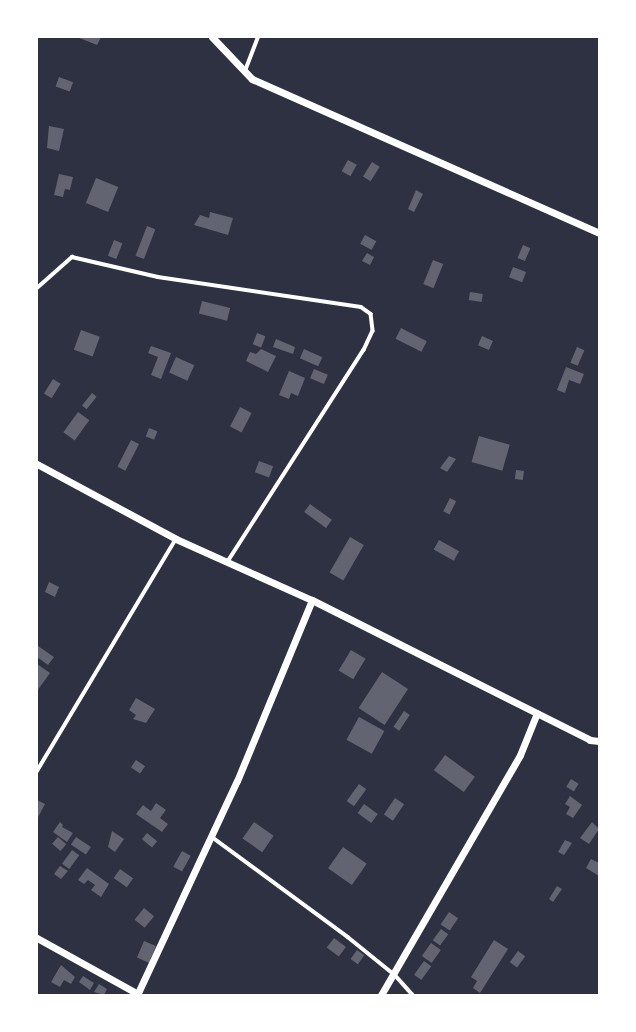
<!DOCTYPE html>
<html>
<head>
<meta charset="utf-8">
<style>
	body { margin:0 }
	#map { position:relative; width:636px; height:1032px; overflow:hidden; background:#2d3142; font-family:Roboto,sans-serif }
	div>[style] { position:absolute }
	.building>* { inset:0; background:#626471; transform-origin:0 0 }
	.service>* { height:3.5px; margin:-1.75px; padding:0 1.75px; transform-origin:1.75px; border-radius:1.75px; background:#fff }
	.minor>* { height:7px; margin:-3.5px; padding:0 3.5px; transform-origin:3.5px; border-radius:3.5px; background:#fff }
	span { translate:-50% -50%; white-space:nowrap; text-align:center; line-height:1.15; -webkit-text-stroke:6px #fff; paint-order:stroke }
	.frame { position:absolute; inset:0; border:38px solid #fff; pointer-events:none }
</style>
</head>
<body>
<div id="map">
	<div class="building">
		<i style="clip-path:polygon(77px 37px,101px 37px,97px 45px)"></i>
		<i style="left:59px;top:77px;width:15px;height:10px;rotate:20deg"></i>
		<i style="clip-path:polygon(49px 126px,64px 129px,59px 151px,47px 148px)"></i>
		<i style="left:348px;top:160px;width:10px;height:13px;rotate:29deg"></i>
		<i style="left:372px;top:162px;width:9px;height:17px;rotate:32deg"></i>
		<i style="clip-path:polygon(59px 174px,73px 177px,70px 190px,65px 189px,63px 197px,54px 195px)"></i>
		<i style="left:96px;top:178px;width:24px;height:27px;rotate:22deg"></i>
		<i style="clip-path:polygon(416px 190px,423px 194px,414px 212px,408px 209px)"></i>
		<i style="clip-path:polygon(210px 212px,233px 218px,228px 235px,194px 225px,200px 215px,209px 218px)"></i>
		<i style="left:147px;top:226px;width:9px;height:32px;rotate:21deg"></i>
		<i style="left:365px;top:235px;width:13px;height:10px;rotate:29deg"></i>
		<i style="left:114px;top:240px;width:9px;height:17px;rotate:21deg"></i>
		<i style="left:523px;top:245px;width:8px;height:14px;rotate:23deg"></i>
		<i style="clip-path:polygon(367px 253px,374px 257px,370px 265px,362px 261px)"></i>
		<i style="left:433px;top:260px;width:11px;height:26px;rotate:22deg"></i>
		<i style="left:513px;top:267px;width:14px;height:11px;rotate:21deg"></i>
		<i style="left:470px;top:292px;width:13px;height:8px;rotate:9deg"></i>
		<i style="left:202px;top:301px;width:29px;height:13px;rotate:14deg"></i>
		<i style="left:401px;top:328px;width:29px;height:12px;rotate:27deg"></i>
		<i style="left:81px;top:330px;width:20px;height:21px;rotate:20deg"></i>
		<i style="left:257px;top:333px;width:9px;height:12px;rotate:21deg"></i>
		<i style="left:482px;top:336px;width:12px;height:10px;rotate:24deg"></i>
		<i style="clip-path:polygon(276px 339px,295px 347px,293px 354px,273px 347px)"></i>
		<i style="clip-path:polygon(151px 346px,171px 353px,161px 379px,151px 375px,158px 357px,148px 353px)"></i>
		<i style="left:577px;top:347px;width:8px;height:17px;rotate:23deg"></i>
		<i style="clip-path:polygon(261px 349px,276px 356px,268px 372px,246px 361px,250px 352px,256px 354px)"></i>
		<i style="left:304px;top:349px;width:20px;height:10px;rotate:24deg"></i>
		<i style="left:176px;top:357px;width:20px;height:17px;rotate:24deg"></i>
		<i style="clip-path:polygon(566px 367px,584px 374px,580px 384px,569px 380px,565px 393px,557px 390px)"></i>
		<i style="left:314px;top:369px;width:15px;height:10px;rotate:23deg"></i>
		<i style="clip-path:polygon(289px 371px,305px 378px,298px 396px,291px 393px,289px 399px,279px 395px)"></i>
		<i style="left:53px;top:379px;width:9px;height:17px;rotate:32deg"></i>
		<i style="left:92px;top:393px;width:6px;height:16px;rotate:39deg"></i>
		<i style="left:240px;top:407px;width:13px;height:22px;rotate:27deg"></i>
		<i style="left:78px;top:412px;width:14px;height:25px;rotate:36deg"></i>
		<i style="left:149px;top:428px;width:9px;height:9px;rotate:21deg"></i>
		<i style="left:479px;top:436px;width:32px;height:27px;rotate:16deg"></i>
		<i style="left:131px;top:440px;width:9px;height:30px;rotate:27deg"></i>
		<i style="clip-path:polygon(449px 456px,456px 459px,447px 472px,440px 468px)"></i>
		<i style="left:259px;top:461px;width:15px;height:12px;rotate:20deg"></i>
		<i style="left:516px;top:470px;width:8px;height:9px;rotate:7deg"></i>
		<i style="left:450px;top:498px;width:7px;height:15px;rotate:27deg"></i>
		<i style="left:310px;top:504px;width:27px;height:10px;rotate:36deg"></i>
		<i style="left:350px;top:537px;width:16px;height:41px;rotate:30deg"></i>
		<i style="left:439px;top:540px;width:23px;height:11px;rotate:29deg"></i>
		<i style="clip-path:polygon(49px 582px,59px 587px,55px 597px,45px 592px)"></i>
		<i style="clip-path:polygon(38px 646px,54px 657px,48px 665px,37px 657px)"></i>
		<i style="left:351px;top:650px;width:17px;height:24px;rotate:31deg"></i>
		<i style="clip-path:polygon(37px 664px,50px 673px,37px 691px)"></i>
		<i style="left:382px;top:672px;width:31px;height:43px;rotate:33deg"></i>
		<i style="clip-path:polygon(136px 698px,155px 709px,146px 723px,133px 719px,136px 715px,129px 710px)"></i>
		<i style="left:404px;top:711px;width:7px;height:19px;rotate:34deg"></i>
		<i style="left:359px;top:717px;width:29px;height:26px;rotate:29deg"></i>
		<i style="left:445px;top:755px;width:37px;height:19px;rotate:36deg"></i>
		<i style="left:136px;top:760px;width:11px;height:9px;rotate:34deg"></i>
		<i style="left:571px;top:779px;width:9px;height:9px;rotate:32deg"></i>
		<i style="left:359px;top:784px;width:9px;height:21px;rotate:36deg"></i>
		<i style="clip-path:polygon(570px 796px,582px 805px,573px 818px,566px 814px,570px 807px,565px 804px)"></i>
		<i style="left:395px;top:798px;width:11px;height:20px;rotate:34deg"></i>
		<i style="clip-path:polygon(37px 800px,45px 804px,37px 819px)"></i>
		<i style="clip-path:polygon(156px 803px,166px 810px,160px 818px,168px 824px,162px 832px,136px 814px,143px 805px,151px 811px)"></i>
		<i style="left:364px;top:804px;width:17px;height:11px;rotate:36deg"></i>
		<i style="clip-path:polygon(60px 822px,63px 825px,62px 827px,73px 833px,67px 842px,53px 832px)"></i>
		<i style="left:254px;top:822px;width:24px;height:20px;rotate:35deg"></i>
		<i style="clip-path:polygon(592px 822px,599px 829px,589px 844px,580px 838px)"></i>
		<i style="clip-path:polygon(112px 831px,124px 839px,115px 852px,108px 847px)"></i>
		<i style="left:147px;top:833px;width:13px;height:8px;rotate:39deg"></i>
		<i style="left:58px;top:837px;width:11px;height:9px;rotate:41deg"></i>
		<i style="left:76px;top:837px;width:18px;height:9px;rotate:34deg"></i>
		<i style="clip-path:polygon(565px 840px,572px 843px,564px 855px,558px 852px)"></i>
		<i style="left:343px;top:847px;width:29px;height:26px;rotate:35deg"></i>
		<i style="left:72px;top:850px;width:9px;height:17px;rotate:36deg"></i>
		<i style="left:182px;top:851px;width:10px;height:18px;rotate:29deg"></i>
		<i style="clip-path:polygon(591px 859px,599px 863px,599px 876px,586px 868px)"></i>
		<i style="clip-path:polygon(60px 866px,68px 871px,61px 879px,54px 874px)"></i>
		<i style="clip-path:polygon(87px 868px,109px 884px,101px 897px,91px 890px,95px 885px,88px 880px,84px 884px,78px 880px)"></i>
		<i style="left:120px;top:869px;width:16px;height:11px;rotate:35deg"></i>
		<i style="clip-path:polygon(557px 886px,562px 889px,553px 902px,549px 899px)"></i>
		<i style="left:144px;top:908px;width:13px;height:15px;rotate:39deg"></i>
		<i style="left:449px;top:912px;width:11px;height:15px;rotate:34deg"></i>
		<i style="left:441px;top:929px;width:9px;height:14px;rotate:36deg"></i>
		<i style="left:334px;top:938px;width:15px;height:12px;rotate:37deg"></i>
		<i style="clip-path:polygon(494px 940px,508px 949px,480px 993px,473px 988px,477px 981px,471px 977px)"></i>
		<i style="left:144px;top:941px;width:13px;height:18px;rotate:23deg"></i>
		<i style="left:431px;top:943px;width:12px;height:16px;rotate:35deg"></i>
		<i style="left:357px;top:950px;width:9px;height:11px;rotate:36deg"></i>
		<i style="left:518px;top:951px;width:9px;height:14px;rotate:36deg"></i>
		<i style="left:424px;top:961px;width:9px;height:17px;rotate:36deg"></i>
		<i style="clip-path:polygon(61px 965px,75px 977px,71px 984px,64px 980px,60px 987px,51px 982px)"></i>
		<i style="clip-path:polygon(83px 976px,94px 983px,90px 990px,79px 982px)"></i>
		<i style="clip-path:polygon(99px 984px,107px 989px,104px 995px,94px 992px)"></i>
	</div>
	<div class="service">
		<i style="left:245px;top:71px;width:36px;rotate:-69deg"></i>
		<i style="left:37px;top:288px;width:47px;rotate:-41.5deg"></i>
		<i style="left:72px;top:257px;width:88px;rotate:13.1deg"></i>
		<i style="left:158px;top:277px;width:205px;rotate:8.4deg"></i>
		<i style="left:361px;top:307px;width:12px;rotate:35deg"></i>
		<i style="left:371px;top:314px;width:17px;rotate:83deg"></i>
		<i style="left:373px;top:331px;width:21px;rotate:115deg"></i>
		<i style="left:364px;top:350px;width:252px;rotate:122.7deg"></i>
		<i style="left:37px;top:771px;width:270px;rotate:-59.1deg"></i>
		<i style="left:212px;top:837px;width:169px;rotate:36.3deg"></i>
		<i style="left:348px;top:937px;width:60px;rotate:39deg"></i>
		<i style="left:395px;top:975px;width:27px;rotate:48deg"></i>
	</div>
	<div class="minor">
		<i style="left:212px;top:37px;width:58px;rotate:46.4deg"></i>
		<i style="left:252px;top:79px;width:380px;rotate:23.9deg"></i>
		<i style="left:37px;top:464px;width:158px;rotate:28.3deg"></i>
		<i style="left:176px;top:539px;width:149px;rotate:24.2deg"></i>
		<i style="left:312px;top:600px;width:311px;rotate:26.7deg"></i>
		<i style="left:590px;top:740px;width:9px;rotate:6deg"></i>
		<i style="left:37px;top:938px;width:115px;rotate:29deg"></i>
		<i style="left:137px;top:995px;width:236px;rotate:-65deg"></i>
		<i style="left:237px;top:781px;width:196px;rotate:-67.5deg"></i>
		<i style="left:381px;top:995px;width:277px;rotate:-59.9deg"></i>
		<i style="left:520px;top:755px;width:45px;rotate:-68deg"></i>
	</div>
	<div class="frame"></div>
</div>
</body>
</html>
